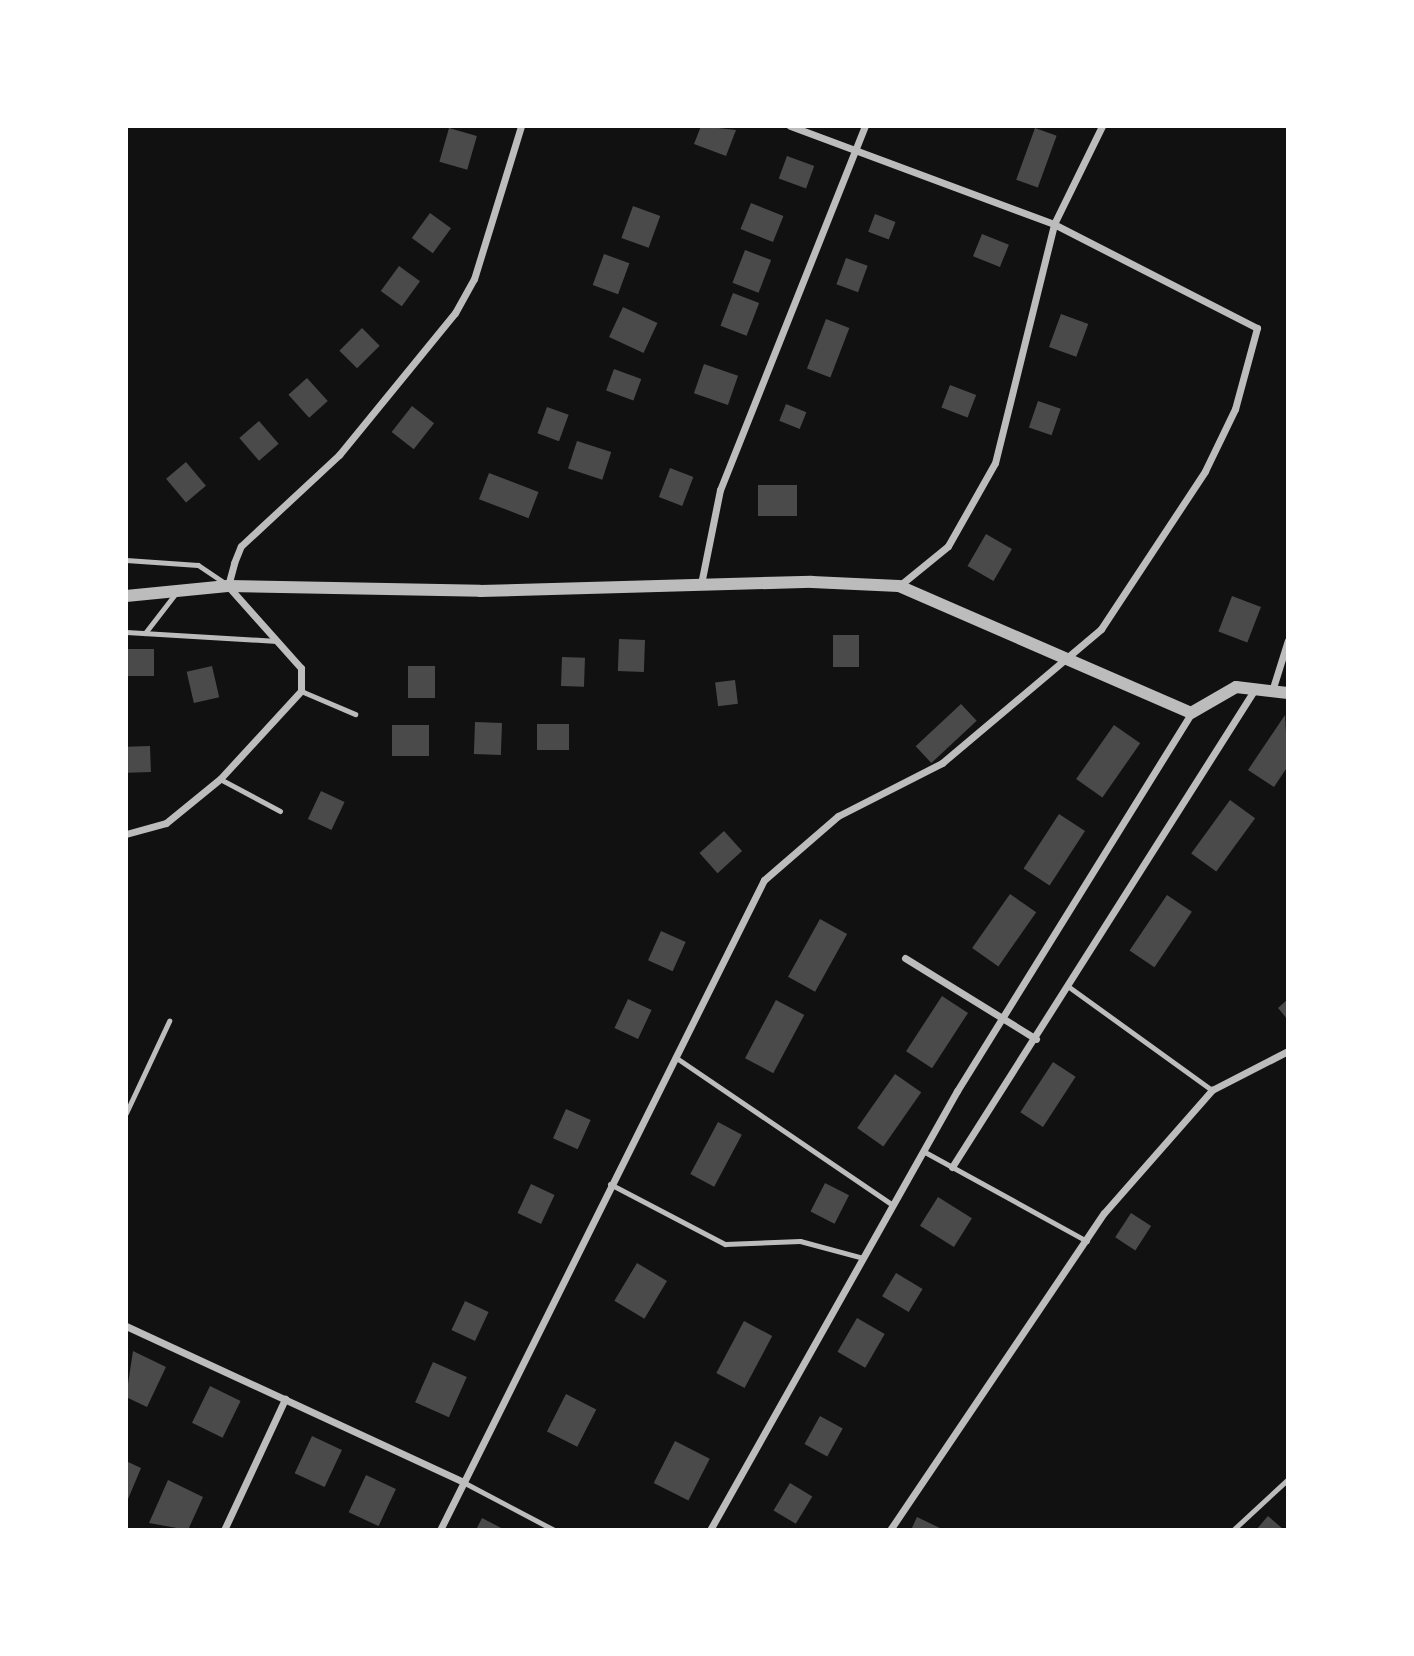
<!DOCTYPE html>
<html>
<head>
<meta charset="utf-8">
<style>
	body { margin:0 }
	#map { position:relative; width:1414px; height:1656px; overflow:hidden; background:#111; font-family:Helvetica,sans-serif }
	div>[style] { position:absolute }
	.building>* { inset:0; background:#4a4a4a; transform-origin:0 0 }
	.service>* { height:5px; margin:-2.5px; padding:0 2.5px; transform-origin:2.5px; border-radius:2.5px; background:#bcbcbc }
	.minor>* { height:7px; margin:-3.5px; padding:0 3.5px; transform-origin:3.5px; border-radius:3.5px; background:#bcbcbc }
	.tertiary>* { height:12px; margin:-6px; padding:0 6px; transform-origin:6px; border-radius:6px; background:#bcbcbc }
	span { translate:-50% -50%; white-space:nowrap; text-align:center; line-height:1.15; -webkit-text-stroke:7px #fff; paint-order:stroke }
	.frame { position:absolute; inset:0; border:128px solid #fff; pointer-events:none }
</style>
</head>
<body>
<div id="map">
	<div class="building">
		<i style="clip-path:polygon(701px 126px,736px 130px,726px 156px,694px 144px)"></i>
		<i style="left:449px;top:128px;width:29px;height:35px;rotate:16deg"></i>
		<i style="left:1035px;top:128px;width:23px;height:55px;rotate:20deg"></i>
		<i style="left:787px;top:156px;width:29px;height:24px;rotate:20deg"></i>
		<i style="left:751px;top:203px;width:35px;height:28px;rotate:22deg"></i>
		<i style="left:633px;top:206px;width:29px;height:34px;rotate:20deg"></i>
		<i style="left:430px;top:213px;width:26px;height:31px;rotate:36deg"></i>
		<i style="left:875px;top:214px;width:22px;height:19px;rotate:21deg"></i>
		<i style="left:982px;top:234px;width:29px;height:24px;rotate:22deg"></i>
		<i style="left:745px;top:250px;width:28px;height:35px;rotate:21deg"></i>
		<i style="left:604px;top:254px;width:27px;height:33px;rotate:20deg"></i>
		<i style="left:846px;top:258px;width:23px;height:28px;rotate:20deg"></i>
		<i style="left:399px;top:266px;width:26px;height:31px;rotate:36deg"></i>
		<i style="left:733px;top:293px;width:28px;height:35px;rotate:21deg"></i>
		<i style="left:623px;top:307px;width:38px;height:33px;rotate:25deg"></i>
		<i style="left:1061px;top:314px;width:29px;height:35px;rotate:20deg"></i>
		<i style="left:826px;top:319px;width:25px;height:53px;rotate:21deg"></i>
		<i style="left:362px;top:328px;width:25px;height:32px;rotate:45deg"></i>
		<i style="left:704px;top:364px;width:36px;height:31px;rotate:19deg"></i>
		<i style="left:614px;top:369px;width:29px;height:23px;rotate:20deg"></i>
		<i style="left:307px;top:378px;width:31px;height:25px;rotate:48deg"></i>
		<i style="left:950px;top:385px;width:28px;height:24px;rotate:21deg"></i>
		<i style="left:1038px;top:401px;width:24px;height:28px;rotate:19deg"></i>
		<i style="left:786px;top:404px;width:22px;height:18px;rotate:22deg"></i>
		<i style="left:412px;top:406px;width:28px;height:33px;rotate:38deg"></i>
		<i style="left:547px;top:407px;width:23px;height:28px;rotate:20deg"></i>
		<i style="left:259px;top:421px;width:30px;height:26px;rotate:49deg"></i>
		<i style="left:577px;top:441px;width:36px;height:29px;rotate:18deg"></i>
		<i style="left:186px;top:462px;width:31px;height:26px;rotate:50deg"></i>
		<i style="left:670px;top:468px;width:25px;height:31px;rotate:21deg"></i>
		<i style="left:489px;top:473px;width:53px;height:28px;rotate:21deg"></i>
		<i style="left:758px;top:485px;width:39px;height:31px"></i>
		<i style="left:986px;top:534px;width:30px;height:37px;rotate:30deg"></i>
		<i style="left:1232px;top:596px;width:31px;height:38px;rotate:21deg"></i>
		<i style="left:833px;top:635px;width:26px;height:32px"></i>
		<i style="left:619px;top:639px;width:26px;height:32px;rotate:2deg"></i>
		<i style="left:154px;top:649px;width:27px;height:28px;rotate:90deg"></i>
		<i style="left:562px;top:657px;width:23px;height:29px;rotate:2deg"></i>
		<i style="left:212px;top:666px;width:32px;height:26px;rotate:77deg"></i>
		<i style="left:408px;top:666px;width:27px;height:32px"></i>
		<i style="left:735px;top:680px;width:24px;height:20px;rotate:83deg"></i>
		<i style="left:961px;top:704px;width:23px;height:62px;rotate:47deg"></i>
		<i style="clip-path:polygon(1285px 715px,1288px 766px,1274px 787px,1248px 770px)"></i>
		<i style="left:475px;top:722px;width:27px;height:32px;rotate:2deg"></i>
		<i style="left:537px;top:724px;width:32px;height:26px"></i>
		<i style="left:429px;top:725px;width:31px;height:37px;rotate:90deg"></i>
		<i style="left:1114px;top:725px;width:32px;height:66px;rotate:35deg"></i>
		<i style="left:150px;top:746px;width:26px;height:24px;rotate:88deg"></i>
		<i style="left:321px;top:791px;width:26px;height:31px;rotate:25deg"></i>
		<i style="left:1230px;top:800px;width:31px;height:66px;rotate:36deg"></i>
		<i style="left:1059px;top:814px;width:31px;height:65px;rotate:33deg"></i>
		<i style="left:724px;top:831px;width:27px;height:33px;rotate:48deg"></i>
		<i style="left:1010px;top:894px;width:32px;height:66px;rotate:35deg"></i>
		<i style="left:1167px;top:895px;width:30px;height:67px;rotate:34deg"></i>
		<i style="left:820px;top:919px;width:31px;height:66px;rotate:29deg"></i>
		<i style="left:661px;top:931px;width:27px;height:32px;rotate:24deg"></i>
		<i style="left:942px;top:996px;width:31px;height:66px;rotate:33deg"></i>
		<i style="left:628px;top:999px;width:26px;height:32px;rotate:25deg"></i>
		<i style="clip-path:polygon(1288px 999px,1288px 1020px,1278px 1008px)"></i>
		<i style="left:776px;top:1000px;width:32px;height:66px;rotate:28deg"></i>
		<i style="left:1053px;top:1062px;width:27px;height:60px;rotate:33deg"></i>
		<i style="left:895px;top:1074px;width:32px;height:66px;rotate:35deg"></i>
		<i style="left:566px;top:1109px;width:27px;height:32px;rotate:24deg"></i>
		<i style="left:718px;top:1122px;width:27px;height:59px;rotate:28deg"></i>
		<i style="left:825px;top:1183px;width:27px;height:32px;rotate:27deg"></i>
		<i style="left:531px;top:1184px;width:26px;height:32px;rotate:25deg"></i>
		<i style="left:938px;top:1197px;width:40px;height:34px;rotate:32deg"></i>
		<i style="left:1131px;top:1213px;width:24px;height:29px;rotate:33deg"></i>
		<i style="left:637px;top:1263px;width:35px;height:44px;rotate:31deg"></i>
		<i style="left:896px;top:1273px;width:31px;height:27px;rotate:31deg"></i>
		<i style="left:465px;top:1301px;width:26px;height:32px;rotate:25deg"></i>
		<i style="left:857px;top:1318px;width:32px;height:39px;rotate:30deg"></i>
		<i style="left:744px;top:1321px;width:32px;height:59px;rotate:28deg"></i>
		<i style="clip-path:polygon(133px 1351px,166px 1367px,147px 1407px,126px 1397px)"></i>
		<i style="left:433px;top:1362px;width:37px;height:44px;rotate:24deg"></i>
		<i style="left:210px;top:1386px;width:34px;height:41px;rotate:26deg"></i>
		<i style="left:566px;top:1394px;width:34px;height:42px;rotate:27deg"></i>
		<i style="left:820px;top:1416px;width:26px;height:32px;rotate:29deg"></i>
		<i style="left:312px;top:1436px;width:33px;height:41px;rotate:25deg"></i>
		<i style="left:675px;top:1441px;width:39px;height:47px;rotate:27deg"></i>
		<i style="clip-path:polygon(126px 1461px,141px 1468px,126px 1504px)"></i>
		<i style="left:366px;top:1475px;width:33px;height:41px;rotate:25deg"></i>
		<i style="clip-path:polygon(168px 1480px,203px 1497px,188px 1530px,149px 1523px)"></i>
		<i style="left:790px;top:1483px;width:26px;height:32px;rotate:31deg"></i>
		<i style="clip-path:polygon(1268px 1516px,1284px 1530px,1256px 1530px)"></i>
		<i style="clip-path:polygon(917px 1517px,944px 1530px,911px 1530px)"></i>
		<i style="clip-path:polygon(482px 1518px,505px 1530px,476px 1530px)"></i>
	</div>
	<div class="service">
		<i style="left:126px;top:560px;width:72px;rotate:4deg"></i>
		<i style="left:198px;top:565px;width:34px;rotate:34deg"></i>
		<i style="left:126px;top:632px;width:151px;rotate:3.4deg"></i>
		<i style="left:145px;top:633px;width:49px;rotate:-52.4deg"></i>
		<i style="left:301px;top:691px;width:59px;rotate:23.1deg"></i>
		<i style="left:220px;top:779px;width:68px;rotate:28.1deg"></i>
		<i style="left:1069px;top:987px;width:176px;rotate:35.8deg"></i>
		<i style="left:675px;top:1057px;width:263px;rotate:34.2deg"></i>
		<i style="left:126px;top:1113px;width:102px;rotate:-64.9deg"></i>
		<i style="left:923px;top:1151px;width:187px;rotate:28.8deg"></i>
		<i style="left:610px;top:1184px;width:130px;rotate:27.6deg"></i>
		<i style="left:725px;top:1244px;width:75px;rotate:-2.3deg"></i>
		<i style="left:800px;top:1241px;width:65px;rotate:15.1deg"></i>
		<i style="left:463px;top:1482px;width:103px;rotate:27.8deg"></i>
		<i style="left:1233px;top:1530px;width:75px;rotate:-42.8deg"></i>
	</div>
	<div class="minor">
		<i style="left:701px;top:584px;width:96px;rotate:-78.6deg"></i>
		<i style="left:720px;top:490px;width:392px;rotate:-68.3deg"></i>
		<i style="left:899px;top:586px;width:63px;rotate:-39.2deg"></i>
		<i style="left:948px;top:546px;width:95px;rotate:-60.5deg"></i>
		<i style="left:995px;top:463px;width:246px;rotate:-76.1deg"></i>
		<i style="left:1054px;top:224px;width:109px;rotate:-63.9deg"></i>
		<i style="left:1272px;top:691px;width:53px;rotate:-72.6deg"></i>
		<i style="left:126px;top:834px;width:41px;rotate:-15.4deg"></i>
		<i style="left:166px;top:823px;width:70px;rotate:-39.2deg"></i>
		<i style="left:220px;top:779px;width:120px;rotate:-47.4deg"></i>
		<i style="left:301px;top:691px;width:23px;rotate:-90deg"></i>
		<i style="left:301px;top:668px;width:110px;rotate:-131.7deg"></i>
		<i style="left:228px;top:586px;width:24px;rotate:-75deg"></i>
		<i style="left:234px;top:563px;width:18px;rotate:-68deg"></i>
		<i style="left:241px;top:546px;width:134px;rotate:-42.9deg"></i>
		<i style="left:339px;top:455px;width:183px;rotate:-50.8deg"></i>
		<i style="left:455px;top:313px;width:39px;rotate:-61deg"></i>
		<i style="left:474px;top:279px;width:160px;rotate:-72.9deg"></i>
		<i style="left:905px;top:958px;width:154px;rotate:31.7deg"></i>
		<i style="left:952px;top:1167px;width:566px;rotate:-57.63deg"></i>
		<i style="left:126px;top:1326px;width:371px;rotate:24.8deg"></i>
		<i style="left:224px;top:1530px;width:145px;rotate:-65deg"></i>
		<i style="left:440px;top:1530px;width:726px;rotate:-63.51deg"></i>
		<i style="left:764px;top:880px;width:98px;rotate:-40.9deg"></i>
		<i style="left:838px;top:816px;width:117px;rotate:-27deg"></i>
		<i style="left:942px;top:763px;width:208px;rotate:-40.1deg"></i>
		<i style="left:1101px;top:629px;width:189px;rotate:-56.6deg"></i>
		<i style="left:1205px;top:471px;width:69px;rotate:-64.2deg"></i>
		<i style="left:1235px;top:409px;width:84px;rotate:-74.8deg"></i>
		<i style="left:1257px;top:328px;width:228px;rotate:-152.9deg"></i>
		<i style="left:1054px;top:224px;width:282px;rotate:-159.6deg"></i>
		<i style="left:710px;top:1530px;width:504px;rotate:-60.64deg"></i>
		<i style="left:957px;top:1091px;width:445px;rotate:-58.2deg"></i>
		<i style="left:890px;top:1530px;width:382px;rotate:-56deg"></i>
		<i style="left:1104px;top:1213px;width:164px;rotate:-48.7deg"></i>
		<i style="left:1212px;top:1090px;width:85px;rotate:-27.2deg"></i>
	</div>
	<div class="tertiary">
		<i style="left:126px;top:596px;width:102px;rotate:-5.6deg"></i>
		<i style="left:228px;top:586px;width:252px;rotate:1.1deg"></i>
		<i style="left:480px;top:591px;width:332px;rotate:-1.6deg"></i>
		<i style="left:812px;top:582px;width:87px;rotate:2.6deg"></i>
		<i style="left:899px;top:586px;width:318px;rotate:23.5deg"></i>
		<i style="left:1191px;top:713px;width:52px;rotate:-30deg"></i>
		<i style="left:1236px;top:687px;width:52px;rotate:6.6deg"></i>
	</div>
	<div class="frame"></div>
</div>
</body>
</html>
